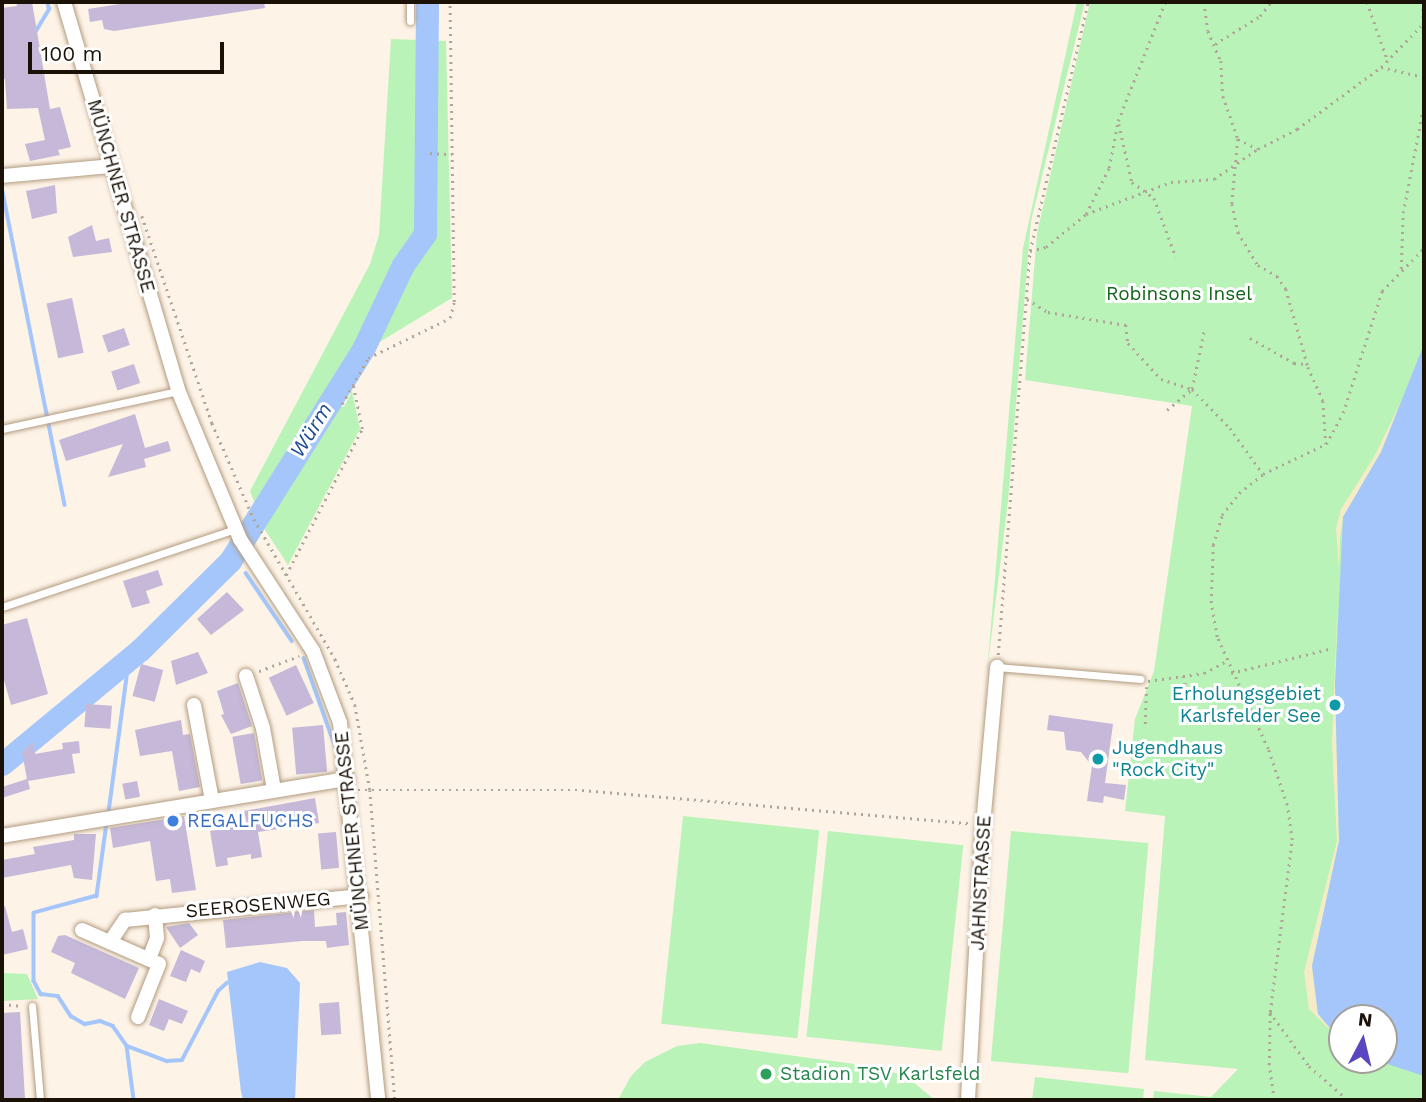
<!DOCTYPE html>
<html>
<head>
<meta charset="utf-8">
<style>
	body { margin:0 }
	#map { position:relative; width:1426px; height:1102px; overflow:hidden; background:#fdf3e7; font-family:"Work Sans",sans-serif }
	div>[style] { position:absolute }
	.green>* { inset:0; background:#baf3b8; transform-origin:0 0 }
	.sand>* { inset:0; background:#f5ebc6 }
	.water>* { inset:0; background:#a5c6fa }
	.stream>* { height:3.5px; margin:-1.75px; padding:0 1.75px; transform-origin:1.75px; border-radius:1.75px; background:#a5c6fa }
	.river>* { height:23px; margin:-11.5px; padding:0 11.5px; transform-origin:11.5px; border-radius:11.5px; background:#a5c6fa }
	.building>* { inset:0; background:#c5b8d8; transform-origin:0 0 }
	.path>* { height:2.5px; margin-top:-1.25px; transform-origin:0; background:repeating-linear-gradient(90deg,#afa59a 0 2px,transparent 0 7px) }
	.roads { filter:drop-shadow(0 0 2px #b29b7f) drop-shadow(0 0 2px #b29b7f) }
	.lane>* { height:7px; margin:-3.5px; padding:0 3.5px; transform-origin:3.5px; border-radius:3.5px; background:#fff }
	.street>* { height:14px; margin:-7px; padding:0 7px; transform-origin:7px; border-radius:7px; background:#fff }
	.dots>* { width:19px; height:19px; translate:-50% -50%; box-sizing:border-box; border:4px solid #fff; border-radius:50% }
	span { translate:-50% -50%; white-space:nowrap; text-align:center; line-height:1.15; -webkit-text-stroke:6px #fff; paint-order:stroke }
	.street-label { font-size:19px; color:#1a1107 }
	.park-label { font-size:19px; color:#116318 }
	.culture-label { font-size:19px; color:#0d838f }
	.right { translate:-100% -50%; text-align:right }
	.left { translate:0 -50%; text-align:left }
	.shop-label { font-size:19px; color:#366cbe }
	.leisure-label { font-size:19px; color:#27864d }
	.water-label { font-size:21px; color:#194a94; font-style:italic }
	.frame { position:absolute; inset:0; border:4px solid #1a1107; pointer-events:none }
	.north { position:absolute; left:1328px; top:1004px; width:70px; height:70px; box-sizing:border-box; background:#fff; border:2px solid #a3a09c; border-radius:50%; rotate:7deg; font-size:19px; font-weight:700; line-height:28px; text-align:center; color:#1a1107 }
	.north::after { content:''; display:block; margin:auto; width:24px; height:32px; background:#5a47bf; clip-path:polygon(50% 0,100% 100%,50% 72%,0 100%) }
	.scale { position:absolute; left:28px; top:42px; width:196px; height:32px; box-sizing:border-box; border:4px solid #1a1107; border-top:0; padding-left:9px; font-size:21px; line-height:24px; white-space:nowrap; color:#1a1107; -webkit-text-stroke:5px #fff; paint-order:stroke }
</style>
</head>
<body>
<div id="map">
	<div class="green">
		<i style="clip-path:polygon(1077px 2px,1085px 2px,1031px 221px,1008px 501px,987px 672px,1023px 248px)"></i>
		<i style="clip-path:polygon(evenodd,1090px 2px,1424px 2px,1424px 1100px,1153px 1100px,1154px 1091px,1211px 1097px,1238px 1069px,1145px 1060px,1165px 816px,1125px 811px,1135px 719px,1154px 671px,1192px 406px,1025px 380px,1037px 233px,1090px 2px,1342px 1018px,1384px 1018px,1384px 1060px,1342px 1060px,1342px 1018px)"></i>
		<i style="clip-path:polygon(391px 39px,446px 41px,452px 298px,378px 343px,366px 355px,338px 405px,344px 407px,352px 391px,360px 429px,288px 565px,265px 530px,250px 491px,370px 264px,379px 235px)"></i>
		<i style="left:683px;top:816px;width:137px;height:209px;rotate:6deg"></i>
		<i style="left:828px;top:831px;width:136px;height:207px;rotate:6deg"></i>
		<i style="left:1011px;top:831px;width:138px;height:231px;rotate:5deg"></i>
		<i style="clip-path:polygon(2px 973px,27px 974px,38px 999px,2px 1001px)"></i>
		<i style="clip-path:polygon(700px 1043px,877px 1067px,907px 1077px,935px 1100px,618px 1100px,631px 1076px,645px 1062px,677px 1046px)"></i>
		<i style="clip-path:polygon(1035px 1077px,1144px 1089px,1143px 1100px,1032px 1100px)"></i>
	</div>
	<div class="sand">
		<i style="clip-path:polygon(1418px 367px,1381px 452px,1343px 517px,1340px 538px,1335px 685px,1339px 841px,1312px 966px,1318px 1014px,1342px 1042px,1309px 1009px,1304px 972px,1337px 841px,1332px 742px,1339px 568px,1336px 529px,1341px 509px,1374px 457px)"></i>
	</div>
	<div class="water">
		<i style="clip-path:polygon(1424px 344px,1424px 1076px,1375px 1060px,1384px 1060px,1384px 1018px,1342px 1018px,1342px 1042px,1318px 1014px,1312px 966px,1339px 841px,1335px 685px,1343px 517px,1381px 452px)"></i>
		<i style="clip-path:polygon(260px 962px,287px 968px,300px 983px,295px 1100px,243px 1100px,241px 1092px,227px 972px)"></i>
	</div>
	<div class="stream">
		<i style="left:36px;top:31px;width:26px;rotate:-59deg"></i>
		<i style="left:49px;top:9px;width:7px;rotate:-106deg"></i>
		<i style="left:2px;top:187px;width:324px;rotate:78.8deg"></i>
		<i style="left:236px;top:551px;width:7px;rotate:63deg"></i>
		<i style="left:246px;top:573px;width:82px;rotate:55.9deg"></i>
		<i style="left:304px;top:658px;width:96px;rotate:70.4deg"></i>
		<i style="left:108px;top:816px;width:159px;rotate:-82.4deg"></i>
		<i style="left:107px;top:823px;width:74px;rotate:97.8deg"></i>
		<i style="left:97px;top:896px;width:65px;rotate:164.9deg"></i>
		<i style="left:34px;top:913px;width:68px;rotate:90deg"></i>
		<i style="left:34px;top:981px;width:15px;rotate:62deg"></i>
		<i style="left:41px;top:994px;width:17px;rotate:7deg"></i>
		<i style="left:58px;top:996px;width:24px;rotate:57deg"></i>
		<i style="left:71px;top:1016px;width:16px;rotate:30deg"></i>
		<i style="left:85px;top:1024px;width:15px;rotate:-11deg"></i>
		<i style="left:100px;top:1021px;width:14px;rotate:21deg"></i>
		<i style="left:113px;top:1026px;width:24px;rotate:55deg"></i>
		<i style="left:127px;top:1046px;width:54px;rotate:82.6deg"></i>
		<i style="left:127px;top:1046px;width:43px;rotate:20.6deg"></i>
		<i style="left:167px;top:1061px;width:15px;rotate:-4deg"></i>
		<i style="left:182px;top:1060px;width:78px;rotate:-62.4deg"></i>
		<i style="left:218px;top:991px;width:12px;rotate:-42deg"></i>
	</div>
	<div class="river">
		<i style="left:2px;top:764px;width:179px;rotate:-39.6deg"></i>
		<i style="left:140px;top:650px;width:127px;rotate:-44.7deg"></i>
		<i style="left:230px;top:561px;width:252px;rotate:-57.9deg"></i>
		<i style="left:364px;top:347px;width:91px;rotate:-64.6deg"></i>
		<i style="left:403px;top:265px;width:38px;rotate:-55deg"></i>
		<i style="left:425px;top:234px;width:232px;rotate:-89.5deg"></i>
	</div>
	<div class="building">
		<i style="clip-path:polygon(16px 2px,32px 2px,50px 109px,60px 107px,71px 147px,58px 150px,60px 155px,30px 161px,25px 144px,45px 140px,38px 108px,7px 109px,5px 79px,2px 79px,2px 8px,17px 6px)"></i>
		<i style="clip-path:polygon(133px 2px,264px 2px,265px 8px,114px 31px,104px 29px,102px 20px,90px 22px,88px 9px)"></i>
		<i style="clip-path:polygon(55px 185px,57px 213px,32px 219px,26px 191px)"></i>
		<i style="clip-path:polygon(92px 225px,96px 241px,109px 238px,112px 252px,73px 257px,68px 237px)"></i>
		<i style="left:72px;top:298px;width:56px;height:26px;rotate:78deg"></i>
		<i style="left:124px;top:328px;width:18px;height:23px;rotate:71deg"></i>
		<i style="left:134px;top:364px;width:20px;height:24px;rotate:72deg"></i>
		<i style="clip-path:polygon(135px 414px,145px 448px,168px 441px,171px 451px,144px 459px,146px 467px,108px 477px,123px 444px,66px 461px,59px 440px)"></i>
		<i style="clip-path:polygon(158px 570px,163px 585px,146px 591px,150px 603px,132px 608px,123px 581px)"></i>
		<i style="clip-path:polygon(227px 592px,244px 610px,211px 635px,197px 619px)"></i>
		<i style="clip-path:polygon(27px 618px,48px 694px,11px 705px,2px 673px,2px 625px)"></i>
		<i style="clip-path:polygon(198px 652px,208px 673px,176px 685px,171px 661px)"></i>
		<i style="left:141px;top:664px;width:23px;height:33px;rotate:15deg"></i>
		<i style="left:296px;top:665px;width:42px;height:30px;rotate:65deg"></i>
		<i style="clip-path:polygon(238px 683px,252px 726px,231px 734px,221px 715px,224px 714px,217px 691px)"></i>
		<i style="left:86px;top:704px;width:26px;height:23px;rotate:4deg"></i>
		<i style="clip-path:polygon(1049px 715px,1113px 724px,1105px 783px,1126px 785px,1124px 800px,1104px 796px,1103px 803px,1087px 801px,1092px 766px,1081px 752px,1066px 750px,1064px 732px,1047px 730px)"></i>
		<i style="clip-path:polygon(181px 720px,183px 735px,190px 734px,200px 787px,179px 791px,172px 751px,140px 756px,135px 730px)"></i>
		<i style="left:323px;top:725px;width:47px;height:31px;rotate:85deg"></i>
		<i style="left:254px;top:733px;width:48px;height:22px;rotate:80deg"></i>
		<i style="clip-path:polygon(79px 741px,80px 753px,72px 754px,75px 773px,28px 781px,30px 789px,2px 798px,2px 787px,27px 779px,22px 752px,33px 742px,35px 754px,63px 749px,62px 743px)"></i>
		<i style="left:137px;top:781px;width:16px;height:15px;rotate:79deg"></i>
		<i style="clip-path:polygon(315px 798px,319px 823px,258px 832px,262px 857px,251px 859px,251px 854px,227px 858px,228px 865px,216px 867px,210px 831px,247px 825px,244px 811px)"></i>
		<i style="clip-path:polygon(184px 816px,196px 890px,172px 893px,170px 879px,156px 881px,150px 841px,113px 848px,110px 828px)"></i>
		<i style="left:336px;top:832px;width:36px;height:18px;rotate:85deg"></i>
		<i style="clip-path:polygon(74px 834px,96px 834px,92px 880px,74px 878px,71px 865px,2px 878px,2px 860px,35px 854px,33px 847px,74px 840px)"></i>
		<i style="clip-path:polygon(5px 906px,12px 932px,23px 929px,28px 949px,2px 955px,2px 907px)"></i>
		<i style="clip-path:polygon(314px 910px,315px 927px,337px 925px,336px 913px,346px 912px,349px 945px,327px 948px,326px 941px,302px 941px,226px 948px,223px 920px)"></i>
		<i style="clip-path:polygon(189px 923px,198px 935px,180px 948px,166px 927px)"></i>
		<i style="clip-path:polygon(65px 935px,139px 968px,125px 999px,71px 973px,75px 963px,51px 952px,58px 936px)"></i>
		<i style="clip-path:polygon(181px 950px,205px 961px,200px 973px,191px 969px,186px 982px,170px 976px)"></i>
		<i style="clip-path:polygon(159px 999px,188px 1011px,182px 1024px,169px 1019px,164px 1031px,149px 1025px)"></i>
		<i style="left:339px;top:1002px;width:32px;height:20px;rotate:86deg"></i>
		<i style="clip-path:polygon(20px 1012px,25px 1100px,2px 1100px,2px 1013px)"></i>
	</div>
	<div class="path">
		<i style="left:1204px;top:2px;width:29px;rotate:82deg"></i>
		<i style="left:1208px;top:31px;width:33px;rotate:67deg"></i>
		<i style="left:1221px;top:61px;width:35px;rotate:87deg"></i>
		<i style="left:1223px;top:96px;width:46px;rotate:70.8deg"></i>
		<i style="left:1238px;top:139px;width:65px;rotate:95.3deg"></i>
		<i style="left:1232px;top:204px;width:29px;rotate:78deg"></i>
		<i style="left:1238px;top:232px;width:39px;rotate:59deg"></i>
		<i style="left:1258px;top:265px;width:22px;rotate:30deg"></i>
		<i style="left:1277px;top:276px;width:16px;rotate:55deg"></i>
		<i style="left:1286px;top:289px;width:81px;rotate:74.2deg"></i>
		<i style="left:1308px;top:367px;width:37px;rotate:66deg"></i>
		<i style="left:1323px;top:401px;width:43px;rotate:86deg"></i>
		<i style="left:1367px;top:2px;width:63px;rotate:70.4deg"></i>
		<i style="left:1423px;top:2px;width:46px;rotate:88.8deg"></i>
		<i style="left:1215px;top:44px;width:53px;rotate:-31.9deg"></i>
		<i style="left:1260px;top:16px;width:18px;rotate:-52deg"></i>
		<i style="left:1381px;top:67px;width:44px;rotate:13.1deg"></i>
		<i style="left:1119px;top:124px;width:59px;rotate:77.4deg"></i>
		<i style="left:1132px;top:182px;width:27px;rotate:36deg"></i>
		<i style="left:1154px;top:198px;width:63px;rotate:69.6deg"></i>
		<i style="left:1238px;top:139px;width:22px;rotate:27deg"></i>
		<i style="left:1258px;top:149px;width:44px;rotate:-27.1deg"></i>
		<i style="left:1297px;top:129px;width:104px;rotate:-36.4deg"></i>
		<i style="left:1381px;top:67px;width:57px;rotate:-45.7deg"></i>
		<i style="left:430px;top:153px;width:22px;rotate:3deg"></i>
		<i style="left:1086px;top:214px;width:91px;rotate:-20.6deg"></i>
		<i style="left:1171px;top:182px;width:43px;rotate:-4deg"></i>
		<i style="left:1214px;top:179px;width:51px;rotate:-34.6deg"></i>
		<i style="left:142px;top:216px;width:219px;rotate:71.3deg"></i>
		<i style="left:212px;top:423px;width:105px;rotate:66.4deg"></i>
		<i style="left:254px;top:519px;width:162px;rotate:59.9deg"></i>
		<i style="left:335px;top:659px;width:50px;rotate:66.5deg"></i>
		<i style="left:355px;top:705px;width:86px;rotate:80deg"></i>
		<i style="left:370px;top:790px;width:311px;rotate:85.4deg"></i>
		<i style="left:1030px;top:251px;width:16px;rotate:-14deg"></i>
		<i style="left:1046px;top:247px;width:52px;rotate:-39.5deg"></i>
		<i style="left:1086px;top:214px;width:51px;rotate:-63.4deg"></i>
		<i style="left:1109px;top:168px;width:48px;rotate:-79.2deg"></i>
		<i style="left:1118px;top:121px;width:128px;rotate:-68.4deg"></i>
		<i style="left:1401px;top:269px;width:56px;rotate:-88deg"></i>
		<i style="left:1403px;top:213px;width:111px;rotate:-79.1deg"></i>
		<i style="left:1027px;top:299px;width:25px;rotate:32deg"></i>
		<i style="left:1048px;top:312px;width:79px;rotate:9.5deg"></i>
		<i style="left:1126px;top:325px;width:18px;rotate:84deg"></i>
		<i style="left:1128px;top:343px;width:49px;rotate:47.5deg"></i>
		<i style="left:1161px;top:379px;width:33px;rotate:18deg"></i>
		<i style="left:1192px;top:389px;width:54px;rotate:45.7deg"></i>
		<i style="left:1230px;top:428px;width:57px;rotate:54.3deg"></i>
		<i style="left:1250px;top:338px;width:51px;rotate:29.6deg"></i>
		<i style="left:1294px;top:363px;width:12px;rotate:5deg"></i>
		<i style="left:342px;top:404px;width:53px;rotate:-60.5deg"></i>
		<i style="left:368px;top:358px;width:91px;rotate:-26deg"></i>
		<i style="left:450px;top:318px;width:16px;rotate:-76deg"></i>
		<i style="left:454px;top:302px;width:300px;rotate:-90.8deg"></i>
		<i style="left:1167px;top:410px;width:33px;rotate:-40deg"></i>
		<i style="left:1192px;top:389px;width:59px;rotate:-78.3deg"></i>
		<i style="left:286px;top:575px;width:165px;rotate:-62.5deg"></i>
		<i style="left:362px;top:429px;width:45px;rotate:-101.6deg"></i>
		<i style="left:998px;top:655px;width:405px;rotate:-85.5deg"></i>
		<i style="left:1030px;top:251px;width:256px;rotate:-76.9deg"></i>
		<i style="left:259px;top:671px;width:43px;rotate:-20.6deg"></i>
		<i style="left:1231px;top:673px;width:105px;rotate:-13.8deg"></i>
		<i style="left:1183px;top:676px;width:21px;rotate:73deg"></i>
		<i style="left:1148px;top:681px;width:57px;rotate:-8.1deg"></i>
		<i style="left:1204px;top:673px;width:24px;rotate:-28deg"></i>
		<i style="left:1145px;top:724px;width:37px;rotate:-88deg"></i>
		<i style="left:358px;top:790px;width:224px"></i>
		<i style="left:582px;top:790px;width:388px;rotate:4.9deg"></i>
		<i style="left:2px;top:1004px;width:20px;rotate:6deg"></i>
		<i style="left:1270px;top:1012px;width:67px;rotate:54.2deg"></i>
		<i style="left:1309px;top:1066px;width:52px;rotate:41.1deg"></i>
		<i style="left:1274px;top:1100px;width:35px;rotate:-98deg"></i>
		<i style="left:1269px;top:1065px;width:53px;rotate:-88.9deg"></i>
		<i style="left:1270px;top:1012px;width:173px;rotate:-82.7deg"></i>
		<i style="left:1292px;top:840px;width:35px;rotate:-98deg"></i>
		<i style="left:1287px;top:805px;width:59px;rotate:-108.7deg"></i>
		<i style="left:1268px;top:749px;width:123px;rotate:-114.5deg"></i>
		<i style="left:1217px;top:637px;width:35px;rotate:-100deg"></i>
		<i style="left:1211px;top:603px;width:58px;rotate:-88deg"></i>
		<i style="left:1213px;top:545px;width:31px;rotate:-73deg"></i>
		<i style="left:1222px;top:515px;width:28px;rotate:-52deg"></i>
		<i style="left:1239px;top:493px;width:31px;rotate:-38deg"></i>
		<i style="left:1263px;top:474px;width:70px;rotate:-25.5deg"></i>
		<i style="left:1326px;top:444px;width:35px;rotate:-61deg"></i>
		<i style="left:1343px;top:413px;width:128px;rotate:-72.3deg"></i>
		<i style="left:1382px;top:291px;width:60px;rotate:-45.7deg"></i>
	</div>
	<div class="roads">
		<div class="lane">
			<i style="left:410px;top:21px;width:19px;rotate:-90deg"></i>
			<i style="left:2px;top:429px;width:180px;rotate:-12.2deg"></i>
			<i style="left:2px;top:607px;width:246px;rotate:-18.5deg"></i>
			<i style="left:997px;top:667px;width:144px;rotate:4.8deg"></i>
			<i style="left:32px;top:1006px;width:94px;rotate:85.1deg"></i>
		</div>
		<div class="street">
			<i style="left:64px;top:2px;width:404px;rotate:73.6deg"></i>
			<i style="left:178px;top:390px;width:161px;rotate:67.4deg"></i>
			<i style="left:240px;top:539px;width:134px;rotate:56.9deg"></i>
			<i style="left:313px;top:651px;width:77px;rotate:69.4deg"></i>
			<i style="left:340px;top:723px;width:379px;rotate:84.2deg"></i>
			<i style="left:2px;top:176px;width:110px;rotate:-5.2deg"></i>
			<i style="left:246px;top:676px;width:55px;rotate:71.9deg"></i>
			<i style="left:263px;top:728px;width:63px;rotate:79.9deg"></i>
			<i style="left:194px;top:705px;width:97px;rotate:79.3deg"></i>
			<i style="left:2px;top:836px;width:350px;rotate:-9.4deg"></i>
			<i style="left:82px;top:930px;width:84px;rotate:23.8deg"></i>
			<i style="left:159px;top:964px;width:57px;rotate:111.6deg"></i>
			<i style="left:110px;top:942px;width:27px;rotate:-56deg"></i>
			<i style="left:125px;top:920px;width:237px;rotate:-5.8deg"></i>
			<i style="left:149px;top:959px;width:22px;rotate:-69deg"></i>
			<i style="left:157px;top:938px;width:23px;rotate:-95deg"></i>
			<i style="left:968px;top:1100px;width:275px;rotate:-86.9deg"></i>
			<i style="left:983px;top:825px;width:159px;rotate:-84.9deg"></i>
		</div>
	</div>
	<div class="dots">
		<i style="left:1335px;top:705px;background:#0f9aa8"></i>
		<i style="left:1098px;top:759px;background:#0f9aa8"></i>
		<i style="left:173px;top:821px;background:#3f7fe0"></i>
		<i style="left:766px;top:1074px;background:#2e9e5b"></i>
	</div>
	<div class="street-label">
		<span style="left:121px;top:196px;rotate:74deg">MÜNCHNER STRASSE</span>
		<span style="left:352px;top:831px;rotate:-96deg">MÜNCHNER STRASSE</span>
		<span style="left:981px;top:883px;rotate:-87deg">JAHNSTRASSE</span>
		<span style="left:258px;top:905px;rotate:-5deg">SEEROSENWEG</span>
	</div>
	<div class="park-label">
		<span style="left:1179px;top:294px">Robinsons Insel</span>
	</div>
	<div class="culture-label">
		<span class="right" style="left:1321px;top:705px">Erholungsgebiet<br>Karlsfelder See</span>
		<span class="left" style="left:1112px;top:759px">Jugendhaus<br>"Rock City"</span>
	</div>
	<div class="shop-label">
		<span class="left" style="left:187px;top:821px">REGALFUCHS</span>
	</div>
	<div class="leisure-label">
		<span class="left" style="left:780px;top:1074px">Stadion TSV Karlsfeld</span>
	</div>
	<div class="water-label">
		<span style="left:311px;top:430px;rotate:-58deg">Würm</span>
	</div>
	<div class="frame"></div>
	<div class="north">N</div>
	<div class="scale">100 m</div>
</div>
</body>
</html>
